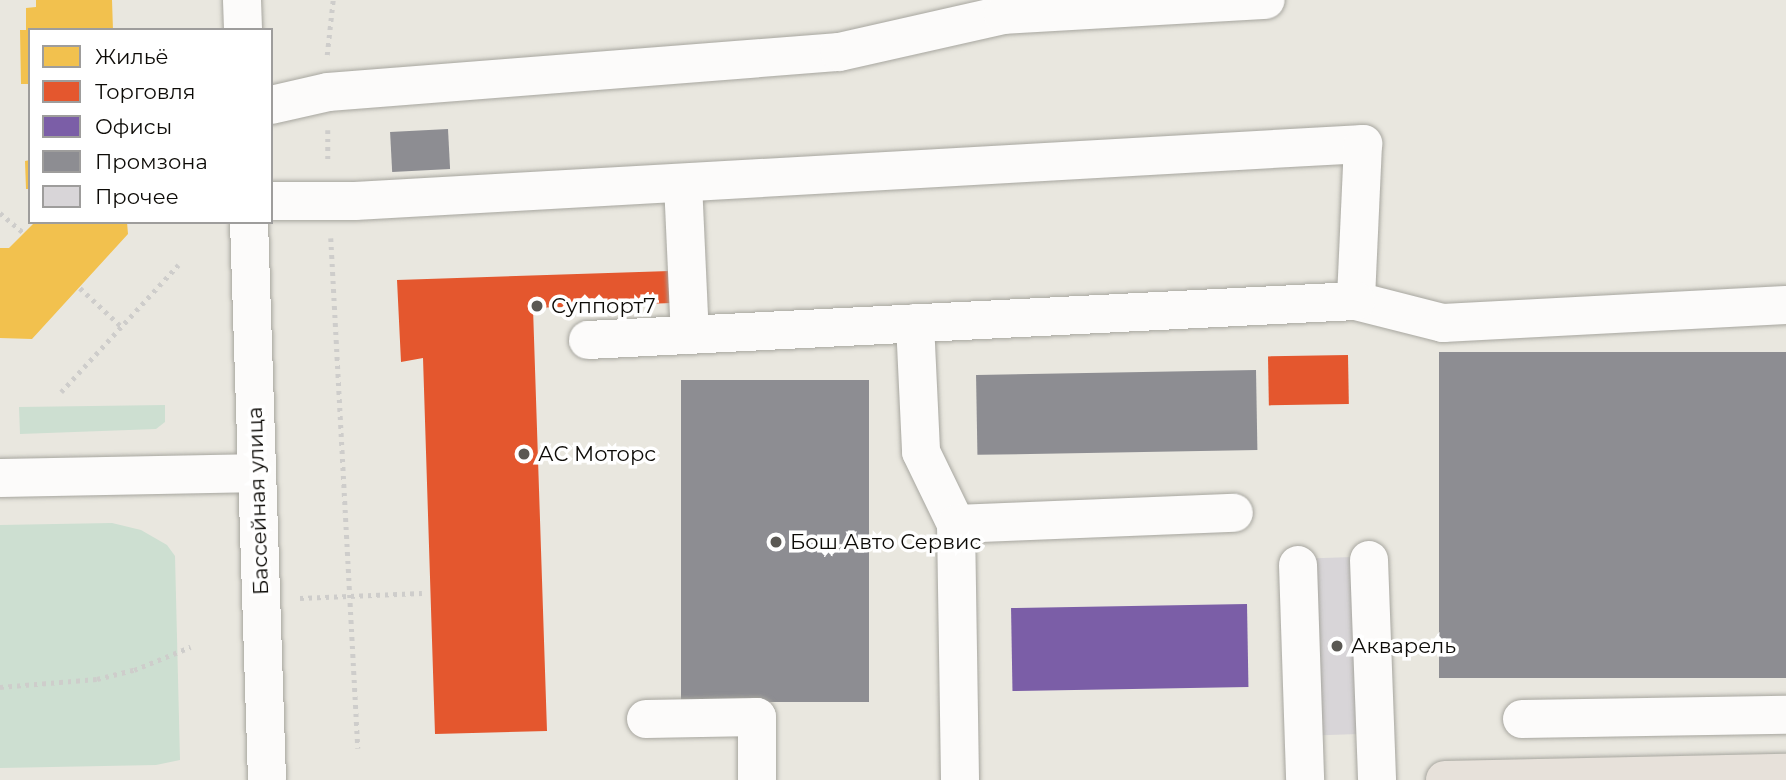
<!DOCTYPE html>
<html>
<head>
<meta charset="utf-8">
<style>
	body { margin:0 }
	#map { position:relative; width:1786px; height:780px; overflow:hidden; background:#e9e7df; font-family:Montserrat,sans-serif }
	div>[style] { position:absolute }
	.green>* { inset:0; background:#cddfd1 }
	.homes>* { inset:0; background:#f2c14e }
	.shops>* { inset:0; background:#e4572e; transform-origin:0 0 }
	.offices>* { inset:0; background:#7b5ea7; transform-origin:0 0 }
	.industry>* { inset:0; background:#8d8d92; transform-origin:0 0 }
	.building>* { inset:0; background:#d8d5d8; transform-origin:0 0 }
	.path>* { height:4.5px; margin-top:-2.25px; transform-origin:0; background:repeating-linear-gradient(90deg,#cecdcb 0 3.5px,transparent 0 8.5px) }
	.roads { filter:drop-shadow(0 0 2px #a7a69f) drop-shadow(0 0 2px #a7a69f) }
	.minor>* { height:38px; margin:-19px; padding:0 19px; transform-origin:19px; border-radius:19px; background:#fcfbfa }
	.major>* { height:38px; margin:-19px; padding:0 19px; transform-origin:19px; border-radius:19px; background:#e7e1da }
	.dots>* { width:19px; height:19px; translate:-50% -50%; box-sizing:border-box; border:4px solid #fff; border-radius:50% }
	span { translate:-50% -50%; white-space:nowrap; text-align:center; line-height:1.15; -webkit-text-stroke:7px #fff; paint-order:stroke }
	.poi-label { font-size:21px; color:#0d0b07 }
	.left { translate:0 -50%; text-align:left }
	.street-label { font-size:21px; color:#0d0b07 }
	.legend { position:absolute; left:28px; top:28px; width:245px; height:196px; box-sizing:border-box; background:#fff; border:2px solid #9e9d9c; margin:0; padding:9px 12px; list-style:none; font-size:21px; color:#0d0b07 }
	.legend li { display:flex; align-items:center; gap:14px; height:35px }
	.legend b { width:35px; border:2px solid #9e9d9c }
</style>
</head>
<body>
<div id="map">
	<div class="green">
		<i style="clip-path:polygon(165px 405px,165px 422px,156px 429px,20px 434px,19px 407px)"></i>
		<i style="clip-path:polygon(112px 523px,141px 530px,167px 545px,175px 556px,180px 760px,156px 765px,0 768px,0 525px)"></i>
	</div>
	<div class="homes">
		<i style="clip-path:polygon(36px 0,112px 0,113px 30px,30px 30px,30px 84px,21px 84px,20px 30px,26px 30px,26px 8px,36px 7px)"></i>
		<i style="clip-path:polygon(30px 160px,30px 189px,26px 189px,25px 161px)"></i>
		<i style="clip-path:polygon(35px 222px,127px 222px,128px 234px,32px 339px,0 338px,0 248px,9px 248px)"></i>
	</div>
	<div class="shops">
		<i style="clip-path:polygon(670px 271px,672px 303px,533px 308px,547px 731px,435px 734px,423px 358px,401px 362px,397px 280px)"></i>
		<i style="left:1348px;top:355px;width:49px;height:80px;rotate:89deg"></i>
	</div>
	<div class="offices">
		<i style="left:1247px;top:604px;width:83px;height:236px;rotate:89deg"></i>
	</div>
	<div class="industry">
		<i style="left:448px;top:129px;width:40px;height:58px;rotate:87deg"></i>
		<i style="left:1786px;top:352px;width:326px;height:347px;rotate:90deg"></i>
		<i style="left:1256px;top:370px;width:80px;height:280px;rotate:89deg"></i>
		<i style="left:869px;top:380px;width:322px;height:188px;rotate:90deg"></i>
	</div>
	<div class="building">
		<i style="left:1352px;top:557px;width:177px;height:36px;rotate:88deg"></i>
	</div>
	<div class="path">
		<i style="left:327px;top:55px;width:55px;rotate:-83.8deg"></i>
		<i style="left:328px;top:130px;width:33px;rotate:90deg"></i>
		<i style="left:0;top:213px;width:31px;rotate:40deg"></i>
		<i style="left:331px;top:238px;width:511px;rotate:86.97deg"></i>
		<i style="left:80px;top:288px;width:57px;rotate:42.9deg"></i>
		<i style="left:61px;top:392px;width:173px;rotate:-47.3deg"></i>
		<i style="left:300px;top:598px;width:122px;rotate:-2.3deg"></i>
		<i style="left:0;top:687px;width:97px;rotate:-4.7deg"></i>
		<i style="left:97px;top:679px;width:38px;rotate:-14deg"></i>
		<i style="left:134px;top:670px;width:61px;rotate:-22.3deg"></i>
	</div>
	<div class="roads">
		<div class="minor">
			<i style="left:242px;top:0;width:30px;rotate:88deg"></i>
			<i style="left:271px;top:105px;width:58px;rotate:-12.8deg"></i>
			<i style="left:328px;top:92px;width:513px;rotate:-4.48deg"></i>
			<i style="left:839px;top:52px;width:168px;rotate:-12.7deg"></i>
			<i style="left:1003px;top:15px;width:263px;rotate:-3.3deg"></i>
			<i style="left:683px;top:183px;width:152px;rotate:87.4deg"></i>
			<i style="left:271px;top:201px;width:84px"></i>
			<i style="left:355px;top:201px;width:1010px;rotate:-3.24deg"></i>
			<i style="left:1363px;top:144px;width:157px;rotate:92.6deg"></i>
			<i style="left:1356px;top:301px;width:90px;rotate:14.2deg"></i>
			<i style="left:1443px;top:323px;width:343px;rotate:-3deg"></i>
			<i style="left:249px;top:222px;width:558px;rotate:88.15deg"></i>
			<i style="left:915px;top:323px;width:129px;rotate:87.3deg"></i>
			<i style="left:921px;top:452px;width:80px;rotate:64.1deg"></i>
			<i style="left:956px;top:524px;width:256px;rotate:89.1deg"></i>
			<i style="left:588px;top:340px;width:769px;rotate:-2.91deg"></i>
			<i style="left:0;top:478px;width:257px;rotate:-1.1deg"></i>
			<i style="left:956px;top:524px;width:278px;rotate:-2.3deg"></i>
			<i style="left:1369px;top:560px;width:220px;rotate:87.9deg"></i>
			<i style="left:1298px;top:565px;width:215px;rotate:88.1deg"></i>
			<i style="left:646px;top:719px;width:111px;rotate:-1deg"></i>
			<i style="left:757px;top:717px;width:63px;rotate:90deg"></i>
			<i style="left:1522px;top:719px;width:264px;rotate:-0.9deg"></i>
		</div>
		<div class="major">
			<i style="left:1445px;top:780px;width:341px;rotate:-1.2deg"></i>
		</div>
	</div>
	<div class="dots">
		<i style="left:537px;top:306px;background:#5a5853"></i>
		<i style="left:524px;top:454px;background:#5a5853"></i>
		<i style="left:776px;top:542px;background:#5a5853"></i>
		<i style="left:1337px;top:646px;background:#5a5853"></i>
	</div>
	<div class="poi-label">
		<span class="left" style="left:551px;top:306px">Суппорт7</span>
		<span class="left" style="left:538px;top:454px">АС Моторс</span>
		<span class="left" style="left:790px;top:542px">Бош Авто Сервис</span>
		<span class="left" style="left:1351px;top:646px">Акварель</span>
	</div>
	<div class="street-label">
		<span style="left:258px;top:501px;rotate:-92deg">Бассейная улица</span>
	</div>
	<ul class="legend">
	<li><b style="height:19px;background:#f2c14e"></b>Жильё</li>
	<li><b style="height:19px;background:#e4572e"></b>Торговля</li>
	<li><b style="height:19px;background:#7b5ea7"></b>Офисы</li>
	<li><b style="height:19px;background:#8d8d92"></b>Промзона</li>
	<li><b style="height:19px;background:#d8d5d8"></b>Прочее</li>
	</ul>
</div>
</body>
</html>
